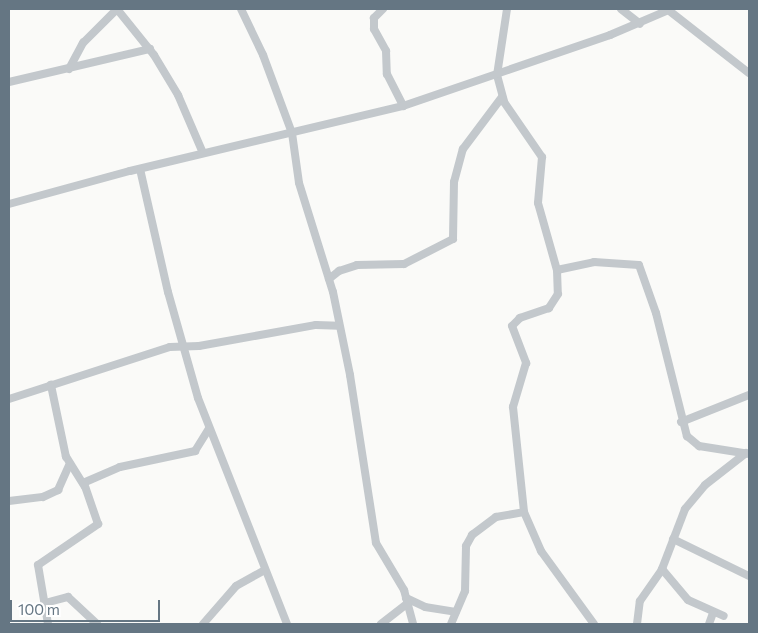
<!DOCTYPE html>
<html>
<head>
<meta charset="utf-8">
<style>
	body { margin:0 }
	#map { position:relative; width:758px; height:633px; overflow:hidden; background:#fafaf8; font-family:Commissioner,sans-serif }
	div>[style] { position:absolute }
	.minor>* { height:8px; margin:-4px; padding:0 4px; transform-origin:4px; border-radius:4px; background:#c3c8cc }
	span { translate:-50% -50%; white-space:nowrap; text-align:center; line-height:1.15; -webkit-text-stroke:5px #fff; paint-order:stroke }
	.frame { position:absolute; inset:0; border:10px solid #657683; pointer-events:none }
	.scale { position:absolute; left:10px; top:600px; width:150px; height:22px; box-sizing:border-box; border:2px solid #657683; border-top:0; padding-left:6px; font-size:15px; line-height:18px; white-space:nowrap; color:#657683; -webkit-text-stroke:4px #fff; paint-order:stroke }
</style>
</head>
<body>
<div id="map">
	<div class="minor">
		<i style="left:117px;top:9px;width:59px;rotate:51.2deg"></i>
		<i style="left:154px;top:55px;width:47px;rotate:59deg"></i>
		<i style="left:178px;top:95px;width:63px;rotate:66.7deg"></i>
		<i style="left:241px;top:9px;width:51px;rotate:64.4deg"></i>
		<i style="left:263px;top:55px;width:83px;rotate:69.6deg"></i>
		<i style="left:292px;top:133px;width:50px;rotate:82deg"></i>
		<i style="left:299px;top:183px;width:114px;rotate:72.7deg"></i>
		<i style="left:333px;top:292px;width:85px;rotate:78.4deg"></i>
		<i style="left:350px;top:375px;width:170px;rotate:81.2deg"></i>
		<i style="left:376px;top:543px;width:55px;rotate:59.2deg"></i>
		<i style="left:404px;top:590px;width:35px;rotate:75deg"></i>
		<i style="left:383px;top:9px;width:13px;rotate:135deg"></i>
		<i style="left:374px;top:18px;width:11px;rotate:90deg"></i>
		<i style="left:374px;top:29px;width:25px;rotate:61deg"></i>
		<i style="left:386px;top:51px;width:23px;rotate:88deg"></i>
		<i style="left:387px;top:74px;width:36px;rotate:63deg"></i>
		<i style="left:507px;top:9px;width:67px;rotate:98.6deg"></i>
		<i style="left:497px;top:75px;width:28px;rotate:75deg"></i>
		<i style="left:504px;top:102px;width:67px;rotate:55.4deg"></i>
		<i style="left:542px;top:157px;width:46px;rotate:95deg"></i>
		<i style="left:538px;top:203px;width:70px;rotate:74.2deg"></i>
		<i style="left:557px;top:270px;width:24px;rotate:88deg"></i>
		<i style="left:558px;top:294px;width:17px;rotate:123deg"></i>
		<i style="left:549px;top:308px;width:31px;rotate:161deg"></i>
		<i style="left:520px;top:318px;width:11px;rotate:135deg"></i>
		<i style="left:512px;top:326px;width:40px;rotate:69deg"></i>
		<i style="left:526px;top:363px;width:46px;rotate:106.5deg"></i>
		<i style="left:513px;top:407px;width:106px;rotate:84deg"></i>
		<i style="left:524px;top:512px;width:43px;rotate:66.4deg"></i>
		<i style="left:541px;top:551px;width:90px;rotate:54deg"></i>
		<i style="left:621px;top:9px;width:24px;rotate:38deg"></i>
		<i style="left:667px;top:9px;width:104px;rotate:38deg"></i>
		<i style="left:69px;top:69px;width:30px;rotate:-62deg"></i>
		<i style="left:83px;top:43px;width:48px;rotate:-45deg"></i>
		<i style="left:9px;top:82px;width:145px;rotate:-13.2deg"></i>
		<i style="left:140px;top:169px;width:126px;rotate:77.2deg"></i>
		<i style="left:168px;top:292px;width:110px;rotate:74.2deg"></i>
		<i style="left:198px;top:398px;width:243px;rotate:68.5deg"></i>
		<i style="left:9px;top:204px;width:125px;rotate:-15.3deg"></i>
		<i style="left:130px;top:171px;width:281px;rotate:-13.4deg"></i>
		<i style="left:403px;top:106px;width:219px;rotate:-18.9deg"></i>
		<i style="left:610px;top:35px;width:66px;rotate:-23.1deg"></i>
		<i style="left:557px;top:270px;width:38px;rotate:-12deg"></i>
		<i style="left:594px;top:262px;width:45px;rotate:3.8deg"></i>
		<i style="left:639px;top:265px;width:51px;rotate:70.5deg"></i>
		<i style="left:656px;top:313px;width:127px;rotate:75.9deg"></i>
		<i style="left:687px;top:436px;width:16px;rotate:40deg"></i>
		<i style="left:699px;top:446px;width:51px;rotate:9.1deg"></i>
		<i style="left:329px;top:279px;width:13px;rotate:-39deg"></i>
		<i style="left:339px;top:271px;width:19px;rotate:-18deg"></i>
		<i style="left:357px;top:265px;width:47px;rotate:-1.2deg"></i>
		<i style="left:404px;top:264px;width:55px;rotate:-27deg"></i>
		<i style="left:453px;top:239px;width:57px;rotate:-89deg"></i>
		<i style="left:454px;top:182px;width:34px;rotate:-75deg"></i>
		<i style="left:463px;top:149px;width:65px;rotate:-53.1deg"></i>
		<i style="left:9px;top:399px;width:169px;rotate:-17.9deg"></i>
		<i style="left:170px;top:347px;width:29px;rotate:-2deg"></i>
		<i style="left:199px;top:346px;width:119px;rotate:-10.2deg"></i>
		<i style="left:316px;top:325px;width:23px;rotate:2deg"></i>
		<i style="left:681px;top:422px;width:73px;rotate:-21.7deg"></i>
		<i style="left:83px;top:483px;width:40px;rotate:-23.4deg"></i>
		<i style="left:120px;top:467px;width:77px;rotate:-12deg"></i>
		<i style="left:195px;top:451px;width:26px;rotate:-58deg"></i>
		<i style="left:9px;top:501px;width:34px;rotate:-7deg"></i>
		<i style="left:43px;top:497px;width:17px;rotate:-25deg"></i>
		<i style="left:58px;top:490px;width:27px;rotate:-66deg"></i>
		<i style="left:673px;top:539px;width:85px;rotate:26deg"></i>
		<i style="left:662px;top:569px;width:40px;rotate:50deg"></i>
		<i style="left:688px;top:600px;width:39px;rotate:24deg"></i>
		<i style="left:406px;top:598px;width:21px;rotate:25deg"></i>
		<i style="left:425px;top:607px;width:31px;rotate:9deg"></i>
		<i style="left:45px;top:603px;width:24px;rotate:-15deg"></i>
		<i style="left:68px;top:597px;width:40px;rotate:43deg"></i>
		<i style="left:48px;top:624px;width:60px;rotate:-99.6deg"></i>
		<i style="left:38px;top:565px;width:73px;rotate:-34.3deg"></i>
		<i style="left:98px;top:524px;width:39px;rotate:-109deg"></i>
		<i style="left:85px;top:487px;width:36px;rotate:-122deg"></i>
		<i style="left:66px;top:457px;width:74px;rotate:-101.8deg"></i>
		<i style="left:203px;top:624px;width:50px;rotate:-49deg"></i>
		<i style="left:236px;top:586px;width:33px;rotate:-29deg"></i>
		<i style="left:381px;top:624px;width:34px;rotate:-38deg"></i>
		<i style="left:451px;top:624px;width:36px;rotate:-67deg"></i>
		<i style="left:465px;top:591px;width:45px;rotate:-88.7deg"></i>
		<i style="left:466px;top:546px;width:13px;rotate:-61deg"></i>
		<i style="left:472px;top:535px;width:30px;rotate:-37deg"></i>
		<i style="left:496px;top:517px;width:28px;rotate:-10deg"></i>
		<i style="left:637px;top:624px;width:23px;rotate:-83deg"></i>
		<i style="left:640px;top:601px;width:39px;rotate:-55deg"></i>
		<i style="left:662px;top:569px;width:64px;rotate:-69deg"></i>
		<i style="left:685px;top:509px;width:31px;rotate:-50deg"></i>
		<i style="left:705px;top:485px;width:52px;rotate:-38deg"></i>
		<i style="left:709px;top:624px;width:12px;rotate:-70deg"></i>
	</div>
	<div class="frame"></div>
	<div class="scale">100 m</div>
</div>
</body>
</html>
